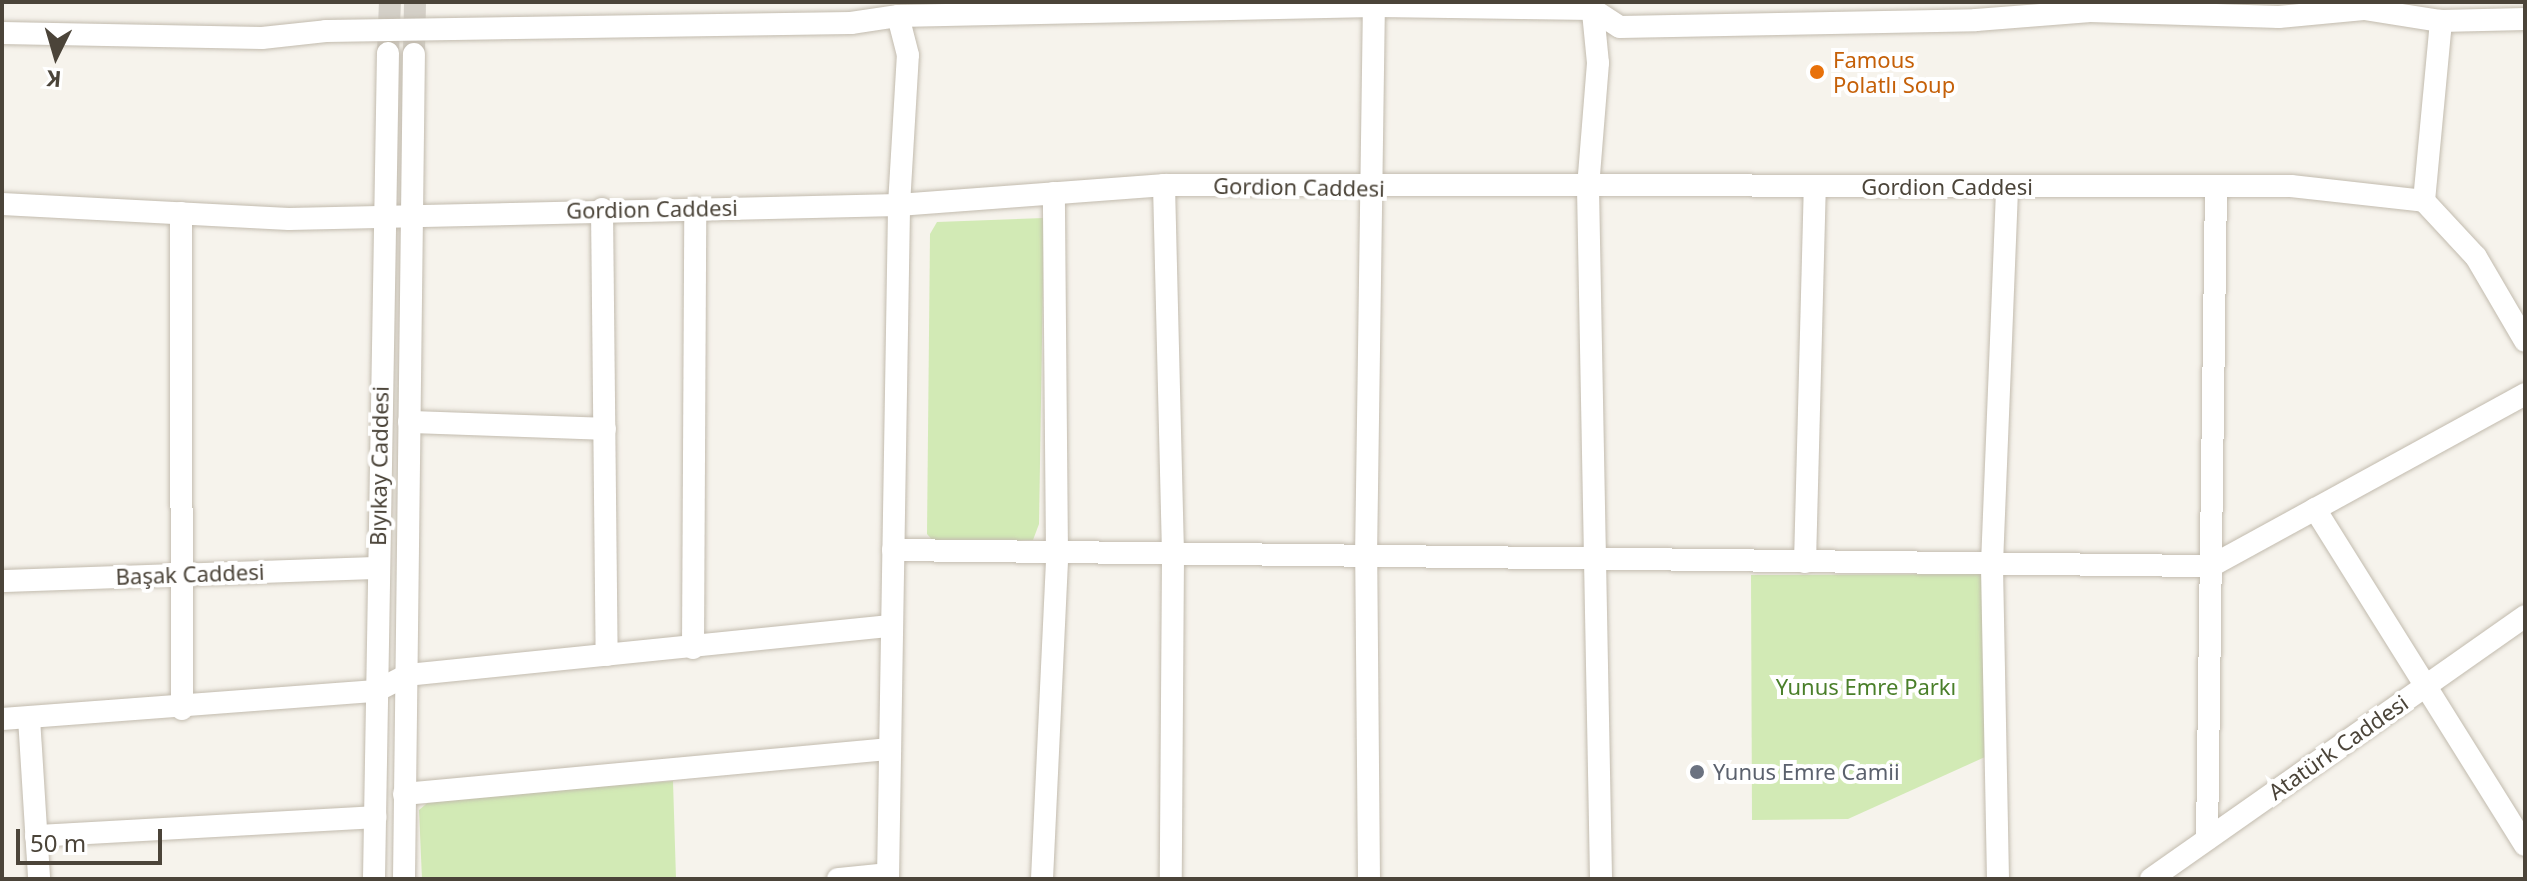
<!DOCTYPE html>
<html>
<head>
<meta charset="utf-8">
<style>
	body { margin:0 }
	#map { position:relative; width:2527px; height:881px; overflow:hidden; background:#f6f3ec; font-family:"Noto Sans",sans-serif }
	div>[style] { position:absolute }
	.green>* { inset:0; background:#d2eab5 }
	.minor-tunnel>* { height:22px; margin-top:-11px; transform-origin:0; background:repeating-linear-gradient(90deg,#d4d0c8 0 22px,transparent 0 33px) }
	.roads { filter:drop-shadow(0 0 2px #c2bbae) drop-shadow(0 0 2px #c2bbae) }
	.minor>* { height:22px; margin:-11px; padding:0 11px; transform-origin:11px; border-radius:11px; background:#fff }
	.dots>* { width:22px; height:22px; translate:-50% -50%; box-sizing:border-box; border:4px solid #fff; border-radius:50% }
	span { translate:-50% -50%; white-space:nowrap; text-align:center; line-height:1.15; -webkit-text-stroke:8px #fff; paint-order:stroke }
	.food-label { font-size:22px; color:#c56008 }
	.left { translate:0 -50%; text-align:left }
	.street-label { font-size:22px; color:#4b4439 }
	.park-label { font-size:22px; color:#4a7f2a }
	.worship-label { font-size:22px; color:#5b616d }
	.frame { position:absolute; inset:0; border:4px solid #4b4439; pointer-events:none }
	.north { position:absolute; left:16px; top:16px; width:80px; height:80px; -webkit-text-stroke:6px #fff; paint-order:stroke; rotate:185deg; font-size:22px; font-weight:700; line-height:32px; text-align:center; color:#4b4439 }
	.north::after { content:''; display:block; margin:auto; width:28px; height:36px; background:#4b4439; clip-path:polygon(50% 0,100% 100%,50% 72%,0 100%) }
	.scale { position:absolute; left:16px; top:829px; width:146px; height:36px; box-sizing:border-box; border:4px solid #4b4439; border-top:0; padding-left:10px; font-size:24px; line-height:28px; white-space:nowrap; color:#4b4439; -webkit-text-stroke:6px #fff; paint-order:stroke }
</style>
</head>
<body>
<div id="map">
	<div class="green">
		<i style="clip-path:polygon(1044px 218px,1039px 524px,1033px 540px,935px 543px,927px 534px,930px 234px,937px 222px)"></i>
		<i style="clip-path:polygon(1985px 574px,1985px 757px,1848px 819px,1752px 820px,1751px 575px)"></i>
		<i style="clip-path:polygon(673px 781px,676px 879px,422px 879px,419px 810px,432px 799px)"></i>
	</div>
	<div class="minor-tunnel">
		<i style="left:388px;top:53px;width:51px;rotate:-87.8deg"></i>
		<i style="left:414px;top:54px;width:52px;rotate:-88.9deg"></i>
	</div>
	<div class="roads">
		<div class="minor">
			<i style="left:1592px;top:2px;width:61px;rotate:84.4deg"></i>
			<i style="left:1598px;top:63px;width:125px;rotate:94.6deg"></i>
			<i style="left:1588px;top:188px;width:691px;rotate:88.92deg"></i>
			<i style="left:2px;top:33px;width:260px;rotate:1.1deg"></i>
			<i style="left:262px;top:38px;width:64px;rotate:-6.2deg"></i>
			<i style="left:326px;top:31px;width:525px;rotate:-0.87deg"></i>
			<i style="left:851px;top:23px;width:48px;rotate:-8.5deg"></i>
			<i style="left:898px;top:16px;width:476px;rotate:-1.2deg"></i>
			<i style="left:1374px;top:6px;width:218px;rotate:0.8deg"></i>
			<i style="left:1592px;top:9px;width:33px;rotate:33deg"></i>
			<i style="left:1620px;top:27px;width:356px;rotate:-1.1deg"></i>
			<i style="left:1976px;top:20px;width:114px;rotate:-4.5deg"></i>
			<i style="left:2090px;top:11px;width:189px;rotate:1.8deg"></i>
			<i style="left:2279px;top:17px;width:85px;rotate:-5.4deg"></i>
			<i style="left:2364px;top:9px;width:78px;rotate:8.9deg"></i>
			<i style="left:1164px;top:185px;width:372px;rotate:88.6deg"></i>
			<i style="left:1173px;top:557px;width:322px;rotate:90.4deg"></i>
			<i style="left:2424px;top:201px;width:181px;rotate:-84.6deg"></i>
			<i style="left:2441px;top:21px;width:84px;rotate:-1.4deg"></i>
			<i style="left:2px;top:204px;width:287px;rotate:3deg"></i>
			<i style="left:289px;top:219px;width:610px;rotate:-1.31deg"></i>
			<i style="left:899px;top:205px;width:266px;rotate:-4.3deg"></i>
			<i style="left:1164px;top:185px;width:1127px;rotate:0.05deg"></i>
			<i style="left:2291px;top:186px;width:134px;rotate:6.4deg"></i>
			<i style="left:2424px;top:201px;width:76px;rotate:47.1deg"></i>
			<i style="left:2476px;top:257px;width:97px;rotate:59.7deg"></i>
			<i style="left:602px;top:209px;width:446px;rotate:89.4deg"></i>
			<i style="left:181px;top:213px;width:496px;rotate:89.9deg"></i>
			<i style="left:409px;top:422px;width:196px;rotate:2deg"></i>
			<i style="left:2315px;top:509px;width:396px;rotate:58deg"></i>
			<i style="left:893px;top:550px;width:1318px;rotate:0.7deg"></i>
			<i style="left:2211px;top:566px;width:358px;rotate:-28.7deg"></i>
			<i style="left:1805px;top:562px;width:375px;rotate:-88.5deg"></i>
			<i style="left:2px;top:581px;width:376px;rotate:-2deg"></i>
			<i style="left:693px;top:648px;width:440px;rotate:-89.7deg"></i>
			<i style="left:29px;top:718px;width:161px;rotate:86.4deg"></i>
			<i style="left:2px;top:719px;width:375px;rotate:-4.3deg"></i>
			<i style="left:376px;top:691px;width:35px;rotate:-27deg"></i>
			<i style="left:407px;top:675px;width:487px;rotate:-5.8deg"></i>
			<i style="left:404px;top:794px;width:488px;rotate:-5.3deg"></i>
			<i style="left:36px;top:836px;width:340px;rotate:-3.2deg"></i>
			<i style="left:2207px;top:839px;width:653px;rotate:-89.21deg"></i>
			<i style="left:374px;top:879px;width:826px;rotate:-89.03deg"></i>
			<i style="left:404px;top:879px;width:825px;rotate:-89.31deg"></i>
			<i style="left:838px;top:879px;width:50px;rotate:-5.7deg"></i>
			<i style="left:888px;top:879px;width:674px;rotate:-89.06deg"></i>
			<i style="left:899px;top:205px;width:150px;rotate:-86.6deg"></i>
			<i style="left:908px;top:55px;width:40px;rotate:-104.4deg"></i>
			<i style="left:1042px;top:879px;width:324px;rotate:-87.3deg"></i>
			<i style="left:1057px;top:555px;width:362px;rotate:-90.5deg"></i>
			<i style="left:1369px;top:879px;width:320px;rotate:-90.5deg"></i>
			<i style="left:1366px;top:559px;width:557px;rotate:-89.18deg"></i>
			<i style="left:1998px;top:879px;width:315px;rotate:-91.1deg"></i>
			<i style="left:1992px;top:564px;width:377px;rotate:-87.7deg"></i>
			<i style="left:2151px;top:879px;width:457px;rotate:-35.1deg"></i>
		</div>
	</div>
	<div class="dots">
		<i style="left:1817px;top:72px;background:#e8710a"></i>
		<i style="left:1697px;top:772px;background:#6b7280"></i>
	</div>
	<div class="food-label">
		<span class="left" style="left:1833px;top:72px">Famous<br>Polatlı Soup</span>
	</div>
	<div class="street-label">
		<span style="left:1299px;top:187px;rotate:1deg">Gordion Caddesi</span>
		<span style="left:1947px;top:187px">Gordion Caddesi</span>
		<span style="left:652px;top:209px;rotate:-1deg">Gordion Caddesi</span>
		<span style="left:379px;top:466px;rotate:-89deg">Bıyıkay Caddesi</span>
		<span style="left:190px;top:574px;rotate:-2deg">Başak Caddesi</span>
		<span style="left:2338px;top:747px;rotate:-35deg">Atatürk Caddesi</span>
	</div>
	<div class="park-label">
		<span style="left:1866px;top:687px">Yunus Emre Parkı</span>
	</div>
	<div class="worship-label">
		<span class="left" style="left:1713px;top:772px">Yunus Emre Camii</span>
	</div>
	<div class="frame"></div>
	<div class="north">K</div>
	<div class="scale">50 m</div>
</div>
</body>
</html>
